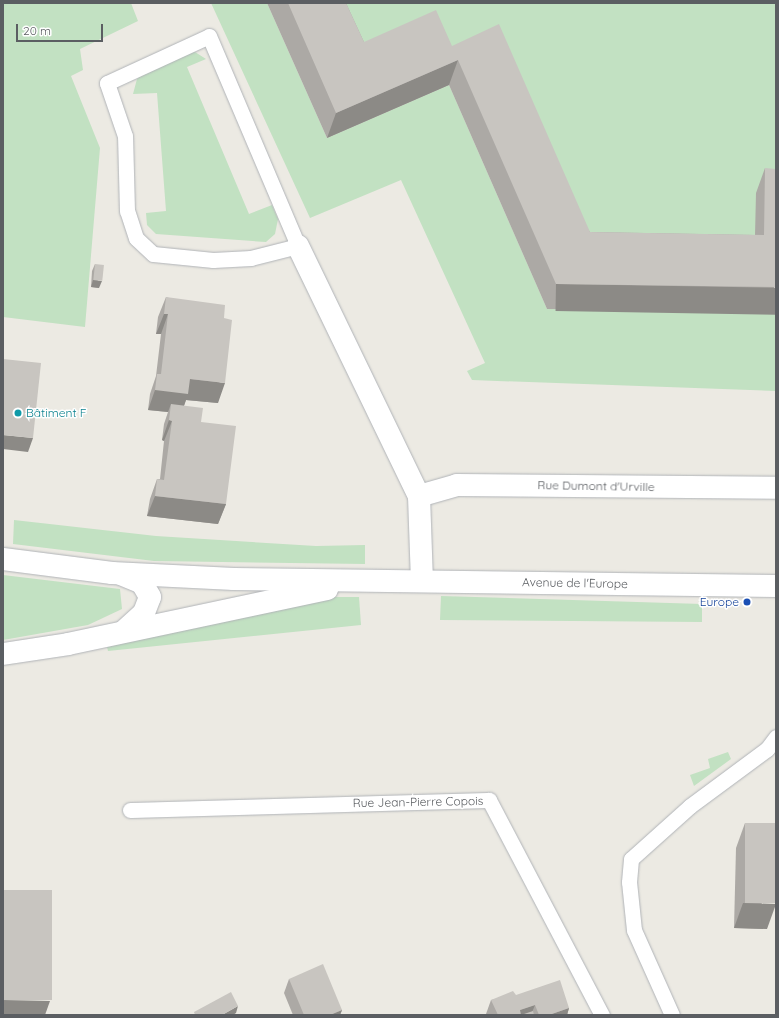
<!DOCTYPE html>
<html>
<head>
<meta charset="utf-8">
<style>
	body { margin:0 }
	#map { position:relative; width:779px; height:1018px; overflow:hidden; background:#eceae3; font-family:Quicksand,sans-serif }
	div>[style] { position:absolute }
	.green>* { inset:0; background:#c2e1c2 }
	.roads { filter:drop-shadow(0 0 1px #b0b3b7) drop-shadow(0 0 1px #b0b3b7) }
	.lane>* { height:15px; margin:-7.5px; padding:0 7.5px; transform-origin:7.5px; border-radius:7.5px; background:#fff }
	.street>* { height:22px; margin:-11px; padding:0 11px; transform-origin:11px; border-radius:11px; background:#fff }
	.secondary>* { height:22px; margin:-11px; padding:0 11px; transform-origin:11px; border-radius:11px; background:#fff }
	.wall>* { inset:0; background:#aca9a5 }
	.shaded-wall>* { inset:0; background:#8c8a86; transform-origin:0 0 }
	.building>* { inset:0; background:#c8c5c0; transform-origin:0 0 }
	.dots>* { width:11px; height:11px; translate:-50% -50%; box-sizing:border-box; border:2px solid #fff; border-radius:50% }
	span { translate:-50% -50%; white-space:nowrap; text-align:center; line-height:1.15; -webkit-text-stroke:3px #fff; paint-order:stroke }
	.culture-label { font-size:12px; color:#0d838f }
	.left { translate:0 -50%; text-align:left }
	.street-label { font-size:12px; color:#5b5e62 }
	.transit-label { font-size:12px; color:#164399 }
	.right { translate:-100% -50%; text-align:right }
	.frame { position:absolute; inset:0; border:4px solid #5b5e62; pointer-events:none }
	.scale { position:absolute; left:16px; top:24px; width:87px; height:18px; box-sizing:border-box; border:2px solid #5b5e62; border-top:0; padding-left:5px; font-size:12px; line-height:14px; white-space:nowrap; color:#5b5e62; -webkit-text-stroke:3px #fff; paint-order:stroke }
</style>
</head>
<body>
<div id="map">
	<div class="green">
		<i style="clip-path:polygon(3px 3px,131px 3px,138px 21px,80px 49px,83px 70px,71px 76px,100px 148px,85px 327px,3px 317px)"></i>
		<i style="clip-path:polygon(211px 3px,267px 3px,327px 138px,449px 85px,547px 309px,776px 312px,776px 391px,472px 380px,467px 371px,485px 363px,401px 180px,310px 218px)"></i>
		<i style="clip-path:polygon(326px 3px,776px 3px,776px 194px,755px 260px,581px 257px,490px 50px,354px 67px)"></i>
		<i style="clip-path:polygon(195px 52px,206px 59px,187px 67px,249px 214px,272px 205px,278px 219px,275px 234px,266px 242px,156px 234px,147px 225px,146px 213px,166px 211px,157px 93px,133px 94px,137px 79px,145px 71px,184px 53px)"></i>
		<i style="clip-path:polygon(14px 520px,156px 536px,316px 546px,365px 545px,365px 564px,154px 561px,13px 544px)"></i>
		<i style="clip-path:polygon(3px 575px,120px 589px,122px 609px,88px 625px,3px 640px)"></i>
		<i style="clip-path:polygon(441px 596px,702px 604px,702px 622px,440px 620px)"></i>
		<i style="clip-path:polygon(332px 597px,359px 597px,361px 625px,108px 651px,107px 647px)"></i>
		<i style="clip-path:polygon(728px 752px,731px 759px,694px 786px,690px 775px,710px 768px,708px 759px)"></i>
	</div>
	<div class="roads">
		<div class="lane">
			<i style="left:209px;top:36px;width:228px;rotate:67deg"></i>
			<i style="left:298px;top:246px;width:49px;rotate:165.7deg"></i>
			<i style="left:251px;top:258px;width:38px;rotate:177deg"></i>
			<i style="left:213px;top:260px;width:60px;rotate:-174.3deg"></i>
			<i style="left:153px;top:254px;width:23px;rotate:-137deg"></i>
			<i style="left:136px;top:238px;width:28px;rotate:-108deg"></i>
			<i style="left:127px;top:211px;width:75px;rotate:-91.5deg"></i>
			<i style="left:125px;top:136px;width:56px;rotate:-108.8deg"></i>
			<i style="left:107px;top:83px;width:112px;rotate:-24.7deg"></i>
			<i style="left:130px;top:810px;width:359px;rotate:-1.6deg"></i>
			<i style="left:489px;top:800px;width:243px;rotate:62.3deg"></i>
			<i style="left:672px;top:1015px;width:93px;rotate:-114.1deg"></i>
			<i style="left:634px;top:930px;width:48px;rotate:-95.9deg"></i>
			<i style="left:629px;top:882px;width:23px;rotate:-85deg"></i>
			<i style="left:631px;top:859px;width:79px;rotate:-41.9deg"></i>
			<i style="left:690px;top:806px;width:96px;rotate:-36.5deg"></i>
			<i style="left:767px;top:749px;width:15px;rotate:-53deg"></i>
		</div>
		<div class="street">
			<i style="left:298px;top:246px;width:278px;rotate:64.2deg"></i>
			<i style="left:419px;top:496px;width:84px;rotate:88deg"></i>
			<i style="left:419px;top:496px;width:40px;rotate:-16deg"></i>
			<i style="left:457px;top:485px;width:319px;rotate:0.5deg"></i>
		</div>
		<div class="secondary">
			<i style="left:3px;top:559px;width:110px;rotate:7.3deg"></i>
			<i style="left:112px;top:573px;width:122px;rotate:2.8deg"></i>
			<i style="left:234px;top:579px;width:542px;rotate:0.74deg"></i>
			<i style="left:121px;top:574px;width:23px;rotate:23deg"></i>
			<i style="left:142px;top:583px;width:16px;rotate:60deg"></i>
			<i style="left:150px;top:597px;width:17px;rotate:111deg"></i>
			<i style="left:144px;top:613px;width:27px;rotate:138deg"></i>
			<i style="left:3px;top:654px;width:66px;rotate:-8.7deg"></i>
			<i style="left:68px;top:644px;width:265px;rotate:-12deg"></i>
		</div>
	</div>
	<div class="wall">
		<i style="clip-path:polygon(267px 3px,346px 3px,364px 42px,452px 46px,590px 232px,755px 235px,756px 193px,765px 168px,776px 312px,547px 309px,449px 85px,327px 138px)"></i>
		<i style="clip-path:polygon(95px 264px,99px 288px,91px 287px,92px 271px)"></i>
		<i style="clip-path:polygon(166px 297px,224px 318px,218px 403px,186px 400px,184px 406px,201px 422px,226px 504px,218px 524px,147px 516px,150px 499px,157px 479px,160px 479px,164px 441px,162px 440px,164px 424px,168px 412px,148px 410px,150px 394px,156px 376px,161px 334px,156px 334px,158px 317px)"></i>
		<i style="clip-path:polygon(745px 823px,767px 929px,734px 928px,736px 848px)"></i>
		<i style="clip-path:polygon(289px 979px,342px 1010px,340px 1015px,293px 1015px,284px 993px)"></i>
		<i style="clip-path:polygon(516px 995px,569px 1008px,567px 1015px,486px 1015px,486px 1014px,491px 1000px)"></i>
	</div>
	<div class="shaded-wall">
		<i style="clip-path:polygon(458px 60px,449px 85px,327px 138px,336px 113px)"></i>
		<i style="clip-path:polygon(93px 280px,102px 281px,99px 288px,91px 287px)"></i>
		<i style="left:556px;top:284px;width:220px;height:27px;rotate:1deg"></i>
		<i style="clip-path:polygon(164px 314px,168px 314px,161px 334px,156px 334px)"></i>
		<i style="clip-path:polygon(190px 379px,225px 383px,218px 403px,186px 400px,181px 414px,171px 404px,168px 412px,148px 410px,155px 390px)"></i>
		<i style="clip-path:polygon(169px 420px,172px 421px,164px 441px,162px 440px)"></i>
		<i style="clip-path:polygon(3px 435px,33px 438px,28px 452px,3px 449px)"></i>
		<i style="clip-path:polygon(155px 496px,226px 504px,218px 524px,147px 516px)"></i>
		<i style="clip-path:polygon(743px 903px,776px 904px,767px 929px,734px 928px)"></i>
		<i style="clip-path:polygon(3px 1000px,50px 1001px,45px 1015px,3px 1015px)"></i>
		<i style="clip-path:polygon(535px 1005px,531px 1015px,518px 1015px,520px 1010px)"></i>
		<i style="clip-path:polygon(238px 1006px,236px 1013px,233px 1015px,222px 1015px)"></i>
		<i style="clip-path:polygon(569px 1008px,567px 1015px,549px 1015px)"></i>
		<i style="clip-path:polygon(342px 1010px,340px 1015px,330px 1015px)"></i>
	</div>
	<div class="building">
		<i style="clip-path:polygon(288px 3px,346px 3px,364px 42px,436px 10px,452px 46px,499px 24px,590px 232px,764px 235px,765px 168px,776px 169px,776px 287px,556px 284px,458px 60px,336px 113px)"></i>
		<i style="left:95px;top:264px;width:9px;height:16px;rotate:6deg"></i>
		<i style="clip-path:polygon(166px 297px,225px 305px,224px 318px,232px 320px,225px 383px,190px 379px,188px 394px,155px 390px,157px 374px,161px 374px,168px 314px,164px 314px)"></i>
		<i style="clip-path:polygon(3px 359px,41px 363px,33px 438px,3px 435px)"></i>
		<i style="clip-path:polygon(171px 404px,203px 408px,201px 422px,236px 426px,226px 504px,155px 496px,157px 479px,164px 480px,172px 421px,169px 420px)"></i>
		<i style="left:745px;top:823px;width:31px;height:80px"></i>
		<i style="left:3px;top:890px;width:49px;height:110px"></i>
		<i style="clip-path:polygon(323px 964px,342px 1010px,330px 1015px,304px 1015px,289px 979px)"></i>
		<i style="clip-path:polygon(560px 980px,569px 1008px,549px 1015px,539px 1015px,535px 1005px,520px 1010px,521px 1015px,498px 1015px,491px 1000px,513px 991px,516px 995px)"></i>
		<i style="clip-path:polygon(231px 992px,238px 1006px,222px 1015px,195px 1015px,194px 1012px)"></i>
		<i style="clip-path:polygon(533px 1011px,534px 1015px,521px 1015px)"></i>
	</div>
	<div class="dots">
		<i style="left:18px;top:413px;background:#0f9aa8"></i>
		<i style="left:747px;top:602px;background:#1a4fb4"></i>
	</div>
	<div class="culture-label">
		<span class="left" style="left:26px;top:413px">Bâtiment F</span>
	</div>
	<div class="street-label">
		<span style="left:596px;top:486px;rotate:1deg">Rue Dumont d'Urville</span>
		<span style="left:575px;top:583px;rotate:1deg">Avenue de l'Europe</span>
		<span style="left:418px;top:802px;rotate:-1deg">Rue Jean-Pierre Copois</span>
	</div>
	<div class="transit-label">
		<span class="right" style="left:739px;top:602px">Europe</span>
	</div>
	<div class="frame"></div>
	<div class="scale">20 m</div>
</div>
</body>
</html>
